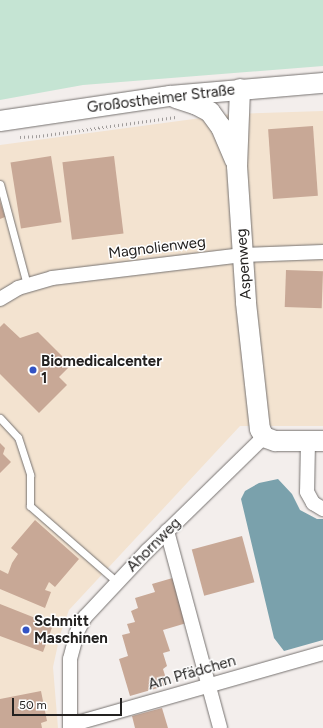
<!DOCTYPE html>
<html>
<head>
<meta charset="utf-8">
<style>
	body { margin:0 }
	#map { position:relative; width:323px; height:728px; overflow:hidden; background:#f3eeec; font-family:Figtree,sans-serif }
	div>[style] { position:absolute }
	.commercial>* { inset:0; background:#f3e3d0 }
	.green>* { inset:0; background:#c5e4d3 }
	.water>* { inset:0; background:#7aa1ac }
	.building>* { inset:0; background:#c8a896; transform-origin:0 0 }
	.path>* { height:2.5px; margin-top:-1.25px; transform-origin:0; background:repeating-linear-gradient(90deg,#a09c9b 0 1px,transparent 0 4px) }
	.roads { filter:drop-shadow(0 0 1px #767270) drop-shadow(0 0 1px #767270) }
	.lane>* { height:7px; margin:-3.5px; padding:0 3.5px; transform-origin:3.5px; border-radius:3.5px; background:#fff }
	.street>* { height:14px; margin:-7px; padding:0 7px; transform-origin:7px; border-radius:7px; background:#fff }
	.secondary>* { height:20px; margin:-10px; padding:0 10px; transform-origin:10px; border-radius:10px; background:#fff }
	.dots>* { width:11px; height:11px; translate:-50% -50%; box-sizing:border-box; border:2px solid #fff; border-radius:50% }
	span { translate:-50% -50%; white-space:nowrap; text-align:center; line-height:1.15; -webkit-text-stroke:3px #fff; paint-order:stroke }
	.street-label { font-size:15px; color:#232120 }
	.poi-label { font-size:15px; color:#232120; font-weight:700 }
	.left { translate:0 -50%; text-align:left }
	.scale { position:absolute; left:12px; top:698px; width:110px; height:18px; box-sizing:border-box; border:2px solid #232120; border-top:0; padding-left:5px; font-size:12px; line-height:14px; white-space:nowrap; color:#232120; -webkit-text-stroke:3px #fff; paint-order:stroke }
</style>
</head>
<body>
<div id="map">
	<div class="commercial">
		<i style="clip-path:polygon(323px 111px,323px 426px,240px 426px,69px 610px,60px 635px,53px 667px,58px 728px,0 728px,0 145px,231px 114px)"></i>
	</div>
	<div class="green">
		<i style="clip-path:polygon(0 0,323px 0,323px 66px,83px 85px,0 100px)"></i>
	</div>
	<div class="water">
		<i style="clip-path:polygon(278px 479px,292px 494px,300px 510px,317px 519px,323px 519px,323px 640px,284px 651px,274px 638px,241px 499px,245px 491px,259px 483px)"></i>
	</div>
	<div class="building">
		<i style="left:313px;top:126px;width:70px;height:45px;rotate:86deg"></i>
		<i style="left:51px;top:156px;width:67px;height:41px;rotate:81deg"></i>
		<i style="left:114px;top:156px;width:78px;height:52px;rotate:83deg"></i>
		<i style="clip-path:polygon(0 201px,5px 217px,0 219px)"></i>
		<i style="left:286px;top:270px;width:37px;height:37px;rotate:2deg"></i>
		<i style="clip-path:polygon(4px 323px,20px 338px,38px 332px,71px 365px,59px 377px,67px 385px,39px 413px,0 374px,0 327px)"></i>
		<i style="clip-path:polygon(0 443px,5px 448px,3px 454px,11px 462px,0 473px)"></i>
		<i style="clip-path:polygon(35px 520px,79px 559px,55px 587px,49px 582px,45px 590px,51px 592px,45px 608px,0 589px,0 570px,8px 574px,12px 563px,18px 554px,11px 548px)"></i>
		<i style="left:242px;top:536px;width:48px;height:52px;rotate:75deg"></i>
		<i style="clip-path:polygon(176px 577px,190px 622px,163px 630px,170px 651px,163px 653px,167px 666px,163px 669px,168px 685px,130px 696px,119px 659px,128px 656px,122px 635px,130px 633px,127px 624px,135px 622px,131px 611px,138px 608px,135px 598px,155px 592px,152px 584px)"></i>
		<i style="clip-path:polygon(0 604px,53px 625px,43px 652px,0 636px)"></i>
		<i style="clip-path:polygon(41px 691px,47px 721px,41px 723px,42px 728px,0 728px,0 699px)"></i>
		<i style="clip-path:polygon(162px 708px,168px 728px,135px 728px,132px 716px)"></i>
	</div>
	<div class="path">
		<i style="left:20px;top:137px;width:19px;rotate:-3deg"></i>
		<i style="left:39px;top:136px;width:138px;rotate:-7.9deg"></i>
	</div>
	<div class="roads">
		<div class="lane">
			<i style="left:0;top:184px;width:105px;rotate:75deg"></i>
			<i style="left:0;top:418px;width:26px;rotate:47deg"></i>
			<i style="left:18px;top:437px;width:40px;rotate:72deg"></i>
			<i style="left:30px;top:475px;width:31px;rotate:90deg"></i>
			<i style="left:30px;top:506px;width:116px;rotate:41.1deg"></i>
		</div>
		<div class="street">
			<i style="left:0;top:299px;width:21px;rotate:-31deg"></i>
			<i style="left:18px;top:288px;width:35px;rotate:-16deg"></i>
			<i style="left:52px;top:278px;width:192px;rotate:-6.9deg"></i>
			<i style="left:243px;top:255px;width:80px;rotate:-2.1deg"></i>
			<i style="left:308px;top:442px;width:50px;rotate:91.1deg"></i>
			<i style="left:307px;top:492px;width:13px;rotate:61deg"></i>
			<i style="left:313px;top:503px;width:12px;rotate:31deg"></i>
			<i style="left:167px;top:531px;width:204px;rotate:74.9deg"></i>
			<i style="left:70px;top:725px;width:263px;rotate:-15.9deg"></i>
			<i style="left:70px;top:728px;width:69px;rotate:-90deg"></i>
			<i style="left:70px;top:659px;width:28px;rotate:-75deg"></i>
			<i style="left:77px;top:632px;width:17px;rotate:-62deg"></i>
			<i style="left:85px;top:617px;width:91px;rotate:-46.8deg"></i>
			<i style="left:147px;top:551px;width:163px;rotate:-44.3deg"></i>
		</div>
		<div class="secondary">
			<i style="left:240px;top:89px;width:77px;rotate:92.2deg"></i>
			<i style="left:237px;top:166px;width:137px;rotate:86.2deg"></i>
			<i style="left:246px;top:303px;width:127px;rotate:83.7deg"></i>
			<i style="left:260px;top:429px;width:9px;rotate:63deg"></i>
			<i style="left:264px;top:437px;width:12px;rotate:20deg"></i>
			<i style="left:275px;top:441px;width:48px"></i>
			<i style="left:176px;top:98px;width:20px;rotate:18deg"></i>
			<i style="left:195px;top:104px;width:17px;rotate:28deg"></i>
			<i style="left:210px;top:112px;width:19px;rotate:54deg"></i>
			<i style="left:221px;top:127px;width:36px;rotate:67deg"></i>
			<i style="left:0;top:121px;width:172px;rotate:-8.4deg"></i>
			<i style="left:170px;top:96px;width:154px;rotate:-4.9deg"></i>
		</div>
	</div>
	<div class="dots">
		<i style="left:33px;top:370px;background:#3253c4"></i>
		<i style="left:26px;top:630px;background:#3253c4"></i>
	</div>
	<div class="street-label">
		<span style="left:161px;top:99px;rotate:-7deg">Großostheimer Straße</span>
		<span style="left:157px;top:248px;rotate:-7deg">Magnolienweg</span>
		<span style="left:244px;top:264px;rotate:-94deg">Aspenweg</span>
		<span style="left:154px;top:545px;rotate:-45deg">Ahornweg</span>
		<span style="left:192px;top:673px;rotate:-16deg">Am Pfädchen</span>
	</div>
	<div class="poi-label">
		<span class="left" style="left:41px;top:370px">Biomedicalcenter<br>1</span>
		<span class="left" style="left:34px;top:630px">Schmitt<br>Maschinen</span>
	</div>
	<div class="scale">50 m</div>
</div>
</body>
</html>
